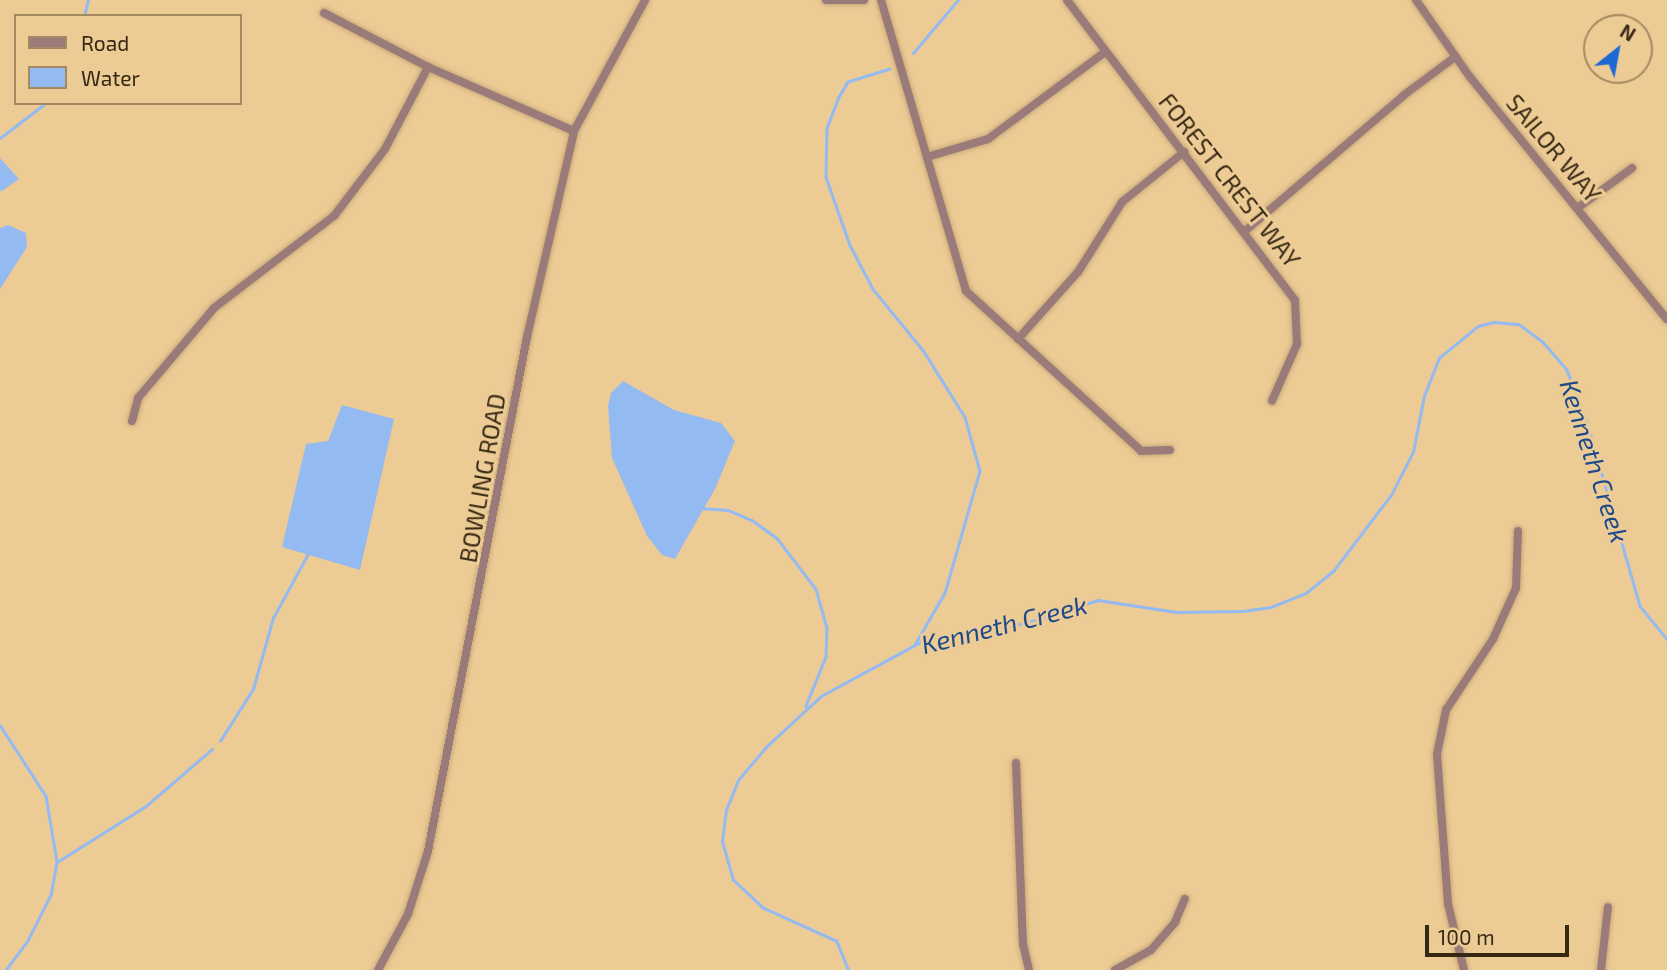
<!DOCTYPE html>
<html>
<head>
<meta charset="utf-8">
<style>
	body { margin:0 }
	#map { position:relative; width:1667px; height:970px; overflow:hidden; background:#edcb95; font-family:"Exo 2",sans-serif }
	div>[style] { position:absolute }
	.water>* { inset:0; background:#94baf2 }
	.stream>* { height:2.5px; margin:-1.25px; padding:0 1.25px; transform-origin:1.25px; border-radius:1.25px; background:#94baf2 }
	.roads { filter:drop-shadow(0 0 2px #c8ab7b) drop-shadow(0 0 2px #c8ab7b) }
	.street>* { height:8px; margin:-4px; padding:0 4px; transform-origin:4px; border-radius:4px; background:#9b7a7a }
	span { translate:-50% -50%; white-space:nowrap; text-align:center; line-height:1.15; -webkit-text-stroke:6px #edcb95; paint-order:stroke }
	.street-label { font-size:24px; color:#362914 }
	.water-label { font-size:26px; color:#1d4a8c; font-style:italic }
	.legend { position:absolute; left:14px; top:14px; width:228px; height:91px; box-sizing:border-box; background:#edcb95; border:2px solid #a48a61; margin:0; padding:9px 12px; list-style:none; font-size:21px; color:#362914 }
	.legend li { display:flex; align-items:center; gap:14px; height:35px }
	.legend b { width:35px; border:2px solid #a48a61 }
	.north { position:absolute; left:1583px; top:14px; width:70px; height:70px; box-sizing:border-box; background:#edcb95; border:2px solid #a48a61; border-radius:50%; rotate:31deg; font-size:19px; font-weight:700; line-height:28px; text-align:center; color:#362914 }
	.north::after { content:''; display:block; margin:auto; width:24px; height:32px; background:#1d69d4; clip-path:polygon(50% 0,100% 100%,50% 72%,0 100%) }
	.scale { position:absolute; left:1425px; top:925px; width:144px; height:32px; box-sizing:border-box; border:4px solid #362914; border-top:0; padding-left:9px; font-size:21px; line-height:24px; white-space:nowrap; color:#362914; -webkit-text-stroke:5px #edcb95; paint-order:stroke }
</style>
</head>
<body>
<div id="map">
	<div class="water">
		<i style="clip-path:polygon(0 158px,19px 179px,2px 191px,0 191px)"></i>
		<i style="clip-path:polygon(8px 225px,26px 233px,27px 247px,0 289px,0 228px)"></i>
		<i style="clip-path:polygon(623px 381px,674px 410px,721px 423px,735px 441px,715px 489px,675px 559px,662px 555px,647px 536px,612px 458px,608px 406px,611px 393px)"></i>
		<i style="clip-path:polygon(342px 405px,394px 419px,360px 570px,282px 547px,306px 444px,328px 441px)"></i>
	</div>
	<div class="stream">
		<i style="left:84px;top:16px;width:16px;rotate:-76deg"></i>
		<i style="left:913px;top:53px;width:70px;rotate:-49.7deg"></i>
		<i style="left:890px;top:69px;width:44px;rotate:162.8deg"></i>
		<i style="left:848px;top:82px;width:17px;rotate:121deg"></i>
		<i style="left:839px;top:97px;width:33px;rotate:111deg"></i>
		<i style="left:827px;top:128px;width:49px;rotate:91.2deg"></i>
		<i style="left:826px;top:177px;width:72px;rotate:70.6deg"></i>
		<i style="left:850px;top:245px;width:50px;rotate:62.4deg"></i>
		<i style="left:873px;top:289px;width:79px;rotate:50.7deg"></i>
		<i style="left:923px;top:350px;width:79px;rotate:57.9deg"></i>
		<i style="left:965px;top:417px;width:56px;rotate:74.5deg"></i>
		<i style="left:980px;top:471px;width:127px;rotate:106deg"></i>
		<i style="left:945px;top:593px;width:58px;rotate:120.1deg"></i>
		<i style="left:0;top:138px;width:58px;rotate:-37.3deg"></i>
		<i style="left:700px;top:508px;width:28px;rotate:4deg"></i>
		<i style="left:728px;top:510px;width:26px;rotate:23deg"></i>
		<i style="left:752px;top:520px;width:31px;rotate:36deg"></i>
		<i style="left:777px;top:538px;width:64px;rotate:52.6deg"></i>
		<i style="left:816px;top:589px;width:41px;rotate:74.2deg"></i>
		<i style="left:827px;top:628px;width:29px;rotate:92deg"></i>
		<i style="left:826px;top:657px;width:53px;rotate:112.2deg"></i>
		<i style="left:0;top:725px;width:85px;rotate:57.1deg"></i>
		<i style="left:46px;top:796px;width:67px;rotate:80.5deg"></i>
		<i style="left:57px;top:862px;width:34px;rotate:100deg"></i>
		<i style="left:51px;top:895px;width:51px;rotate:116.6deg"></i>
		<i style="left:28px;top:941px;width:36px;rotate:127deg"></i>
		<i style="left:220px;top:741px;width:62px;rotate:-57.6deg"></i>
		<i style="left:253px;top:689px;width:74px;rotate:-74.3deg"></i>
		<i style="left:273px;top:618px;width:75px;rotate:-61.4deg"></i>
		<i style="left:57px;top:862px;width:105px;rotate:-32.2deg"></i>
		<i style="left:146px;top:806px;width:87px;rotate:-40.8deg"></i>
		<i style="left:848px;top:970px;width:31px;rotate:-112deg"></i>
		<i style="left:836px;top:941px;width:80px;rotate:-155.7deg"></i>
		<i style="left:763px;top:908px;width:41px;rotate:-137deg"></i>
		<i style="left:733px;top:880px;width:40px;rotate:-106deg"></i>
		<i style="left:722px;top:842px;width:32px;rotate:-83deg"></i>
		<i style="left:726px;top:810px;width:32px;rotate:-68deg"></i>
		<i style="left:738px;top:780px;width:43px;rotate:-49.7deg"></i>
		<i style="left:766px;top:747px;width:75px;rotate:-42.8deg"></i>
		<i style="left:821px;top:696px;width:117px;rotate:-28.5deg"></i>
		<i style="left:924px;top:640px;width:103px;rotate:-9.5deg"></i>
		<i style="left:1026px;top:623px;width:76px;rotate:-17.7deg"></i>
		<i style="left:1098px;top:600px;width:79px;rotate:8.7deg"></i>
		<i style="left:1176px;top:612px;width:67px;rotate:-0.9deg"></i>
		<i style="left:1243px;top:611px;width:28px;rotate:-8deg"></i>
		<i style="left:1271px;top:607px;width:38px;rotate:-22deg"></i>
		<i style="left:1306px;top:593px;width:36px;rotate:-39deg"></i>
		<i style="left:1334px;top:570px;width:94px;rotate:-52.8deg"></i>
		<i style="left:1391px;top:495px;width:48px;rotate:-62.9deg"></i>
		<i style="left:1413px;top:452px;width:57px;rotate:-78.9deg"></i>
		<i style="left:1424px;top:396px;width:41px;rotate:-68.5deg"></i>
		<i style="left:1439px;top:358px;width:50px;rotate:-39.4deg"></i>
		<i style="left:1478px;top:326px;width:16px;rotate:-14deg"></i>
		<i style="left:1494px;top:322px;width:25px;rotate:5deg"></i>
		<i style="left:1519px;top:324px;width:30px;rotate:37deg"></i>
		<i style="left:1543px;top:342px;width:37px;rotate:49deg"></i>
		<i style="left:1567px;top:370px;width:56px;rotate:69deg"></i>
		<i style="left:1587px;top:422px;width:191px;rotate:73.9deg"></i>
		<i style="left:1640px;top:606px;width:43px;rotate:50.7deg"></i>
	</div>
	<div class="roads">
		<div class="street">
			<i style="left:826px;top:0;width:38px"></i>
			<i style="left:881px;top:0;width:303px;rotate:73.7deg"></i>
			<i style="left:966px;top:291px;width:237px;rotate:42.4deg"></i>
			<i style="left:1141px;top:451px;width:29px;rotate:-2deg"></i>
			<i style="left:1067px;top:0;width:377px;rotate:52.8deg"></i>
			<i style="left:1295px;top:300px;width:44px;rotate:87.4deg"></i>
			<i style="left:1297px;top:344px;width:62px;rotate:113.7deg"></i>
			<i style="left:1416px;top:0;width:94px;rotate:55deg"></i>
			<i style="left:1470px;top:77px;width:312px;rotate:50.9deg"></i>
			<i style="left:324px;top:13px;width:117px;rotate:27.4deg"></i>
			<i style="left:428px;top:67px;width:159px;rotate:23.7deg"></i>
			<i style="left:927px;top:157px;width:64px;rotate:-16.4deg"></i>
			<i style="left:988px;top:139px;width:146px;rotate:-36.6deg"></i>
			<i style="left:1579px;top:207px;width:66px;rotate:-36.3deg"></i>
			<i style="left:1245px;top:231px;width:209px;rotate:-40.5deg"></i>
			<i style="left:1404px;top:95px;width:64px;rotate:-36.7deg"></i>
			<i style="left:1018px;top:339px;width:90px;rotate:-48.2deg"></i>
			<i style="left:1078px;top:272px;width:83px;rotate:-57.8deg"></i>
			<i style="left:1122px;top:202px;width:80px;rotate:-38.9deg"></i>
			<i style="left:132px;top:421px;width:24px;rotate:-75deg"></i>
			<i style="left:138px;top:398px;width:118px;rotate:-49.8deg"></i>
			<i style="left:214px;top:308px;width:151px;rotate:-37.5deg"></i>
			<i style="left:334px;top:216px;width:84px;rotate:-52.7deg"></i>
			<i style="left:385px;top:149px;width:93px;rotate:-62.3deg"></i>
			<i style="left:1016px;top:763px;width:181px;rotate:87.8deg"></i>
			<i style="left:1023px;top:944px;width:27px;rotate:77deg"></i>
			<i style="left:378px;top:970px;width:64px;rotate:-61.8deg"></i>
			<i style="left:408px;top:914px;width:66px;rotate:-72.4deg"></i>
			<i style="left:428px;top:851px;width:523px;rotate:-79.1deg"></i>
			<i style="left:527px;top:337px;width:211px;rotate:-77.1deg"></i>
			<i style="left:574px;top:131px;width:149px;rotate:-61.5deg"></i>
			<i style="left:1115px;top:970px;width:41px;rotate:-29.1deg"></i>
			<i style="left:1151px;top:950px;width:37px;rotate:-49deg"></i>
			<i style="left:1175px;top:922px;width:25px;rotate:-67deg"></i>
			<i style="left:1464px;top:970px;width:68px;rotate:-103.6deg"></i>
			<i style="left:1448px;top:904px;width:150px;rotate:-94.2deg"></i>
			<i style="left:1437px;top:754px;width:45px;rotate:-78.4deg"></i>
			<i style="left:1446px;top:710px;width:85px;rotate:-56.5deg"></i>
			<i style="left:1493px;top:639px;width:56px;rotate:-65.7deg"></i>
			<i style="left:1516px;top:588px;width:57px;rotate:-88deg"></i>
			<i style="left:1601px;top:970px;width:63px;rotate:-83.7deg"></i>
		</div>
	</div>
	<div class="street-label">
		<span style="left:1554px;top:148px;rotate:50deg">SAILOR WAY</span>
		<span style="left:1230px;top:180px;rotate:52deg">FOREST CREST WAY</span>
		<span style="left:482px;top:478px;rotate:-80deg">BOWLING ROAD</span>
	</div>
	<div class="water-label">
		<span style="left:1595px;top:461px;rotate:72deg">Kenneth Creek</span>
		<span style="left:1004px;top:624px;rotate:-14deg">Kenneth Creek</span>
	</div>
	<ul class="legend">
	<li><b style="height:9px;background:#9b7a7a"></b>Road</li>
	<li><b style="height:19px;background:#94baf2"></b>Water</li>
	</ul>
	<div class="north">N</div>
	<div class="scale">100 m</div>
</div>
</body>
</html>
